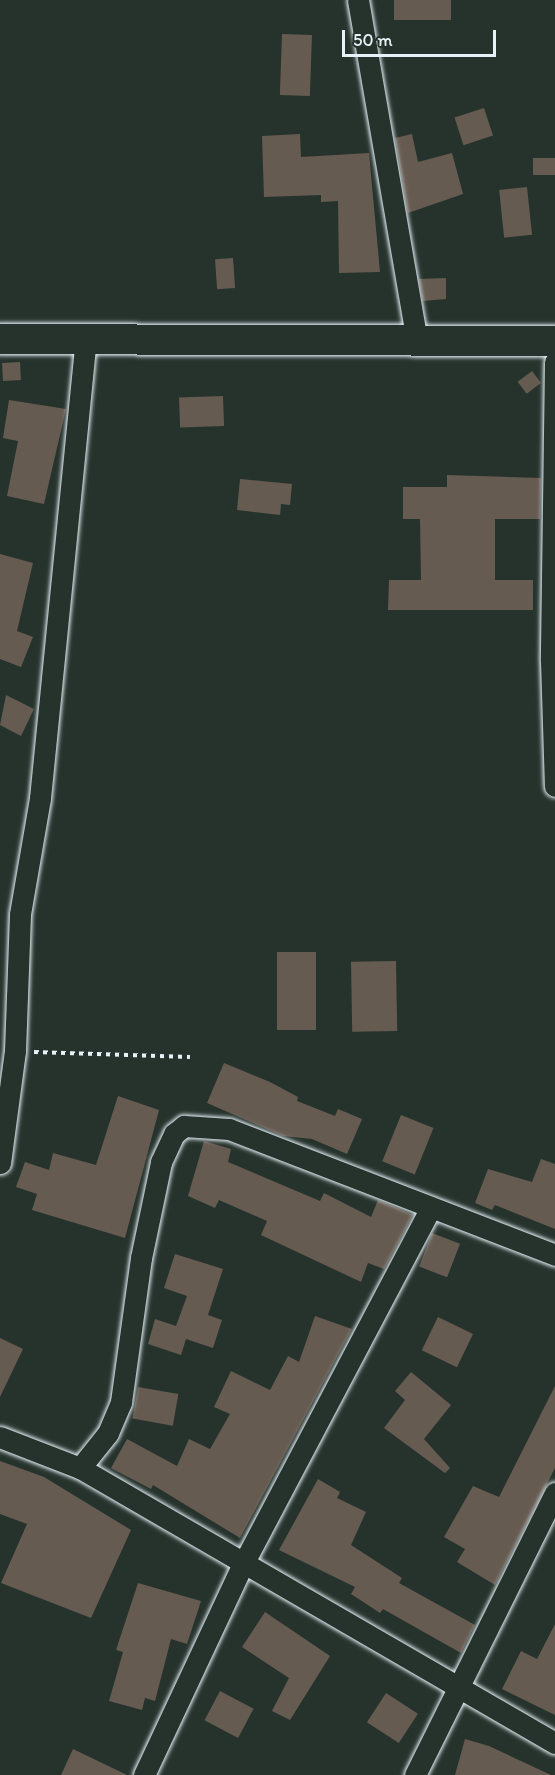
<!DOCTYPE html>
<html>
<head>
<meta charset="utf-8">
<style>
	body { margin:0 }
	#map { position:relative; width:555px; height:1775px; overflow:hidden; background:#26332d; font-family:Itim,sans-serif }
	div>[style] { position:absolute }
	.building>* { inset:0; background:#665b51; transform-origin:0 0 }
	.path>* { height:4px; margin-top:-2px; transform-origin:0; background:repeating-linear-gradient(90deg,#e8f1f8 0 4.5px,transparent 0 9px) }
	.roads { filter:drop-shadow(0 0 2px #e8f1f8) drop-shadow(0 0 2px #e8f1f8) }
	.street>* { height:21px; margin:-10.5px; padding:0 10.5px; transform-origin:10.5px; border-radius:10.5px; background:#26332d }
	.secondary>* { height:30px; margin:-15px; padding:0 15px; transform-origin:15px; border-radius:15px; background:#26332d }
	span { translate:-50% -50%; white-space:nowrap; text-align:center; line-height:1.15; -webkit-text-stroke:6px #26332d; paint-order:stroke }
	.scale { position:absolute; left:342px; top:30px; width:154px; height:27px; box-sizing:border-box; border:3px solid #e8f1f8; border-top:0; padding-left:8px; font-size:18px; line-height:21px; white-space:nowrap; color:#e8f1f8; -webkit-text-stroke:4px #26332d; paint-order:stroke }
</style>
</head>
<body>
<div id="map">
	<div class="building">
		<i style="left:394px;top:0;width:57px;height:20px"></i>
		<i style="left:282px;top:34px;width:30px;height:61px;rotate:2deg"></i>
		<i style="left:484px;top:108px;width:29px;height:31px;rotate:72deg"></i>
		<i style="clip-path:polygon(300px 134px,301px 157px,369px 153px,380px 272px,339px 273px,338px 201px,321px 202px,321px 195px,264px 197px,262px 136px)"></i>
		<i style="clip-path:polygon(412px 134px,418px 162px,452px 153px,463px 194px,408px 213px,395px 138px)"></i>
		<i style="left:555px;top:158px;width:17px;height:22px;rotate:90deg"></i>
		<i style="left:527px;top:187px;width:48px;height:28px;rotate:84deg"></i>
		<i style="left:233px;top:258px;width:30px;height:18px;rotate:86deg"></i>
		<i style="clip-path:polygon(446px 278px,446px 299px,423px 301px,419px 279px)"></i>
		<i style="left:20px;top:362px;width:18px;height:18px;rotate:87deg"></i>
		<i style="left:532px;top:371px;width:15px;height:18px;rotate:53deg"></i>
		<i style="left:223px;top:396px;width:30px;height:44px;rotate:88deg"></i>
		<i style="clip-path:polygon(9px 400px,66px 409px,44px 504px,7px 496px,18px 441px,3px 438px)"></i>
		<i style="clip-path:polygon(447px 475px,541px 478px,540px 519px,495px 519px,495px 580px,533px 580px,533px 610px,388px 610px,389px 580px,421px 580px,420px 519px,403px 519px,403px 487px,447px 487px)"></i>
		<i style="clip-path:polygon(240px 479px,292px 484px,290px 505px,281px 504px,280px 515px,237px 510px)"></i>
		<i style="clip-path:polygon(0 554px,33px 563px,17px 631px,33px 637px,21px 667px,0 659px)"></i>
		<i style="clip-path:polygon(6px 695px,34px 709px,21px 736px,0 725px)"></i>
		<i style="left:277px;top:952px;width:39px;height:78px"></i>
		<i style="left:396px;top:961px;width:70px;height:45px;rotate:89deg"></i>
		<i style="clip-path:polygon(224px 1063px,270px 1082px,298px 1097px,297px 1101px,335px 1116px,338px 1109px,362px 1119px,347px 1154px,312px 1139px,283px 1136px,207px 1103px)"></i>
		<i style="clip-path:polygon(118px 1096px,159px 1110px,125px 1238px,32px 1210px,37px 1194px,16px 1187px,25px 1162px,49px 1170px,53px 1153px,96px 1165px)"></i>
		<i style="left:401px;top:1115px;width:35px;height:50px;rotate:22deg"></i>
		<i style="clip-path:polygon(204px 1141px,231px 1149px,228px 1162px,320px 1201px,324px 1193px,371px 1217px,378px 1200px,413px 1215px,384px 1269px,368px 1263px,361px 1282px,261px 1235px,267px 1221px,219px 1200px,215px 1208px,188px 1196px)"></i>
		<i style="clip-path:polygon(541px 1159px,555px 1164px,555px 1229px,495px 1205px,492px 1210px,475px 1203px,488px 1169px,532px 1182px)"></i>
		<i style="left:432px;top:1233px;width:30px;height:36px;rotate:21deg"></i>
		<i style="clip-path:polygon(175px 1254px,223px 1269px,208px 1315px,222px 1320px,213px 1348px,186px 1339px,181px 1355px,148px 1344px,155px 1319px,176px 1326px,187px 1296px,164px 1288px)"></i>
		<i style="clip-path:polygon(315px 1316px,352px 1329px,240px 1538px,153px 1485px,151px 1489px,111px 1468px,127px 1439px,177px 1466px,189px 1439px,210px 1449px,230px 1414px,214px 1407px,231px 1371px,270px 1390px,288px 1356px,299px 1362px)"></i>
		<i style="left:438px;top:1317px;width:39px;height:37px;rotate:26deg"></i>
		<i style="clip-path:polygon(0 1338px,23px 1349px,0 1397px)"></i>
		<i style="clip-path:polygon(411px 1372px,451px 1405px,424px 1439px,450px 1468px,445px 1473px,384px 1428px,405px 1400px,395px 1391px)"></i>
		<i style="clip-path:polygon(555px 1386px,555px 1468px,495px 1585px,457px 1562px,465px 1549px,444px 1537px,473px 1486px,499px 1497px)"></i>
		<i style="left:138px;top:1387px;width:41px;height:32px;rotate:10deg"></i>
		<i style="clip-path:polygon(0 1461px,44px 1477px,131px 1530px,91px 1618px,1px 1583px,27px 1524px,0 1514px)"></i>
		<i style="clip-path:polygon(318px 1479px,340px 1492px,337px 1498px,366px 1512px,351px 1545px,402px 1578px,399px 1583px,475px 1625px,461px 1653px,383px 1609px,380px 1613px,351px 1594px,355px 1587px,279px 1550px)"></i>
		<i style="clip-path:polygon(138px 1583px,201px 1601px,187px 1644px,171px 1639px,155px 1701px,145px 1698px,142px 1710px,109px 1701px,123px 1652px,116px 1650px)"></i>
		<i style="clip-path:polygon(265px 1612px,330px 1656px,290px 1720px,272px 1711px,289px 1678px,242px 1647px)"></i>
		<i style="clip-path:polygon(555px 1624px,555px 1715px,502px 1689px,521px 1651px,537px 1659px)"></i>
		<i style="left:220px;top:1691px;width:38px;height:33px;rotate:28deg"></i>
		<i style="left:386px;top:1693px;width:38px;height:35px;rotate:33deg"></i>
		<i style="clip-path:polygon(465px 1739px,489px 1746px,551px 1775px,455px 1775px)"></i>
		<i style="clip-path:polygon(73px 1749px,127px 1775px,61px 1775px)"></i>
	</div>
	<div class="path">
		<i style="left:34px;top:1052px;width:156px;rotate:1.8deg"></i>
	</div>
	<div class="roads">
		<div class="street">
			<i style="left:358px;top:0;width:345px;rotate:80.2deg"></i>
			<i style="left:555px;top:362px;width:299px;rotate:90.8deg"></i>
			<i style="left:551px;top:661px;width:125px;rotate:88.2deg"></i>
			<i style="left:0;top:1163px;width:113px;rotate:-82.4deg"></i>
			<i style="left:15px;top:1051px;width:137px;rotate:-87.9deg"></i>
			<i style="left:20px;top:914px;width:118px;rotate:-80.2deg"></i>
			<i style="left:40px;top:798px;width:461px;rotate:-84.3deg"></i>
			<i style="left:0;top:1437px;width:86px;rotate:21.2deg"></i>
			<i style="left:80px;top:1468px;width:549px;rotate:30.07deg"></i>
			<i style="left:80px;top:1468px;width:45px;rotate:-51.3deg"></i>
			<i style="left:108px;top:1433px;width:34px;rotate:-67deg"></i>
			<i style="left:121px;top:1402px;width:145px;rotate:-82.1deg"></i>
			<i style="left:141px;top:1258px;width:98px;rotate:-78.2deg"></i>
			<i style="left:161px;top:1162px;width:31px;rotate:-65deg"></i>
			<i style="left:174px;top:1134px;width:13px;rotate:-39deg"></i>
			<i style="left:184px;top:1126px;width:45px;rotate:3.8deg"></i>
			<i style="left:229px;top:1129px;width:350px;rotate:21.1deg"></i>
			<i style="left:144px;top:1775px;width:233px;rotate:-64.9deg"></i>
			<i style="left:243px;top:1564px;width:403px;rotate:-62.2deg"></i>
			<i style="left:415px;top:1775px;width:315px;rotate:-63.6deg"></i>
		</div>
		<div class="secondary">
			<i style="left:0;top:339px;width:555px;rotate:0.21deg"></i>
		</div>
	</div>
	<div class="scale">50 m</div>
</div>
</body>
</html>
